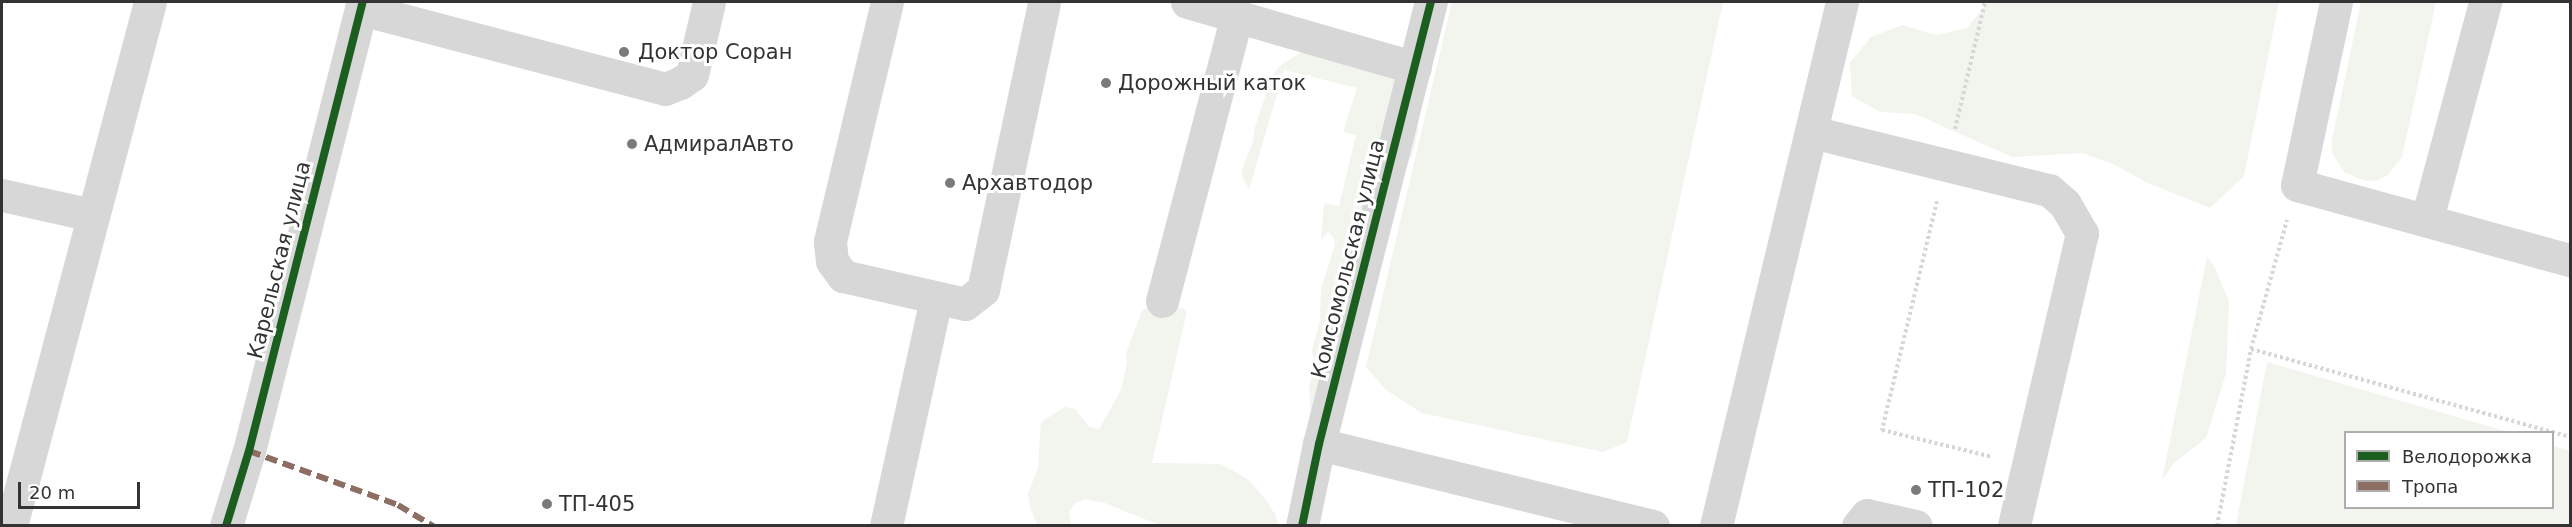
<!DOCTYPE html>
<html>
<head>
<meta charset="utf-8">
<style>
	body { margin:0 }
	#map { position:relative; width:2572px; height:527px; overflow:hidden; background:#fff; font-family:"DejaVu Sans",sans-serif }
	div>[style] { position:absolute }
	.green>* { inset:0; background:#f1f5ed }
	.path>* { height:4px; margin-top:-2px; transform-origin:0; background:repeating-linear-gradient(90deg,#d6d6d6 0 3px,transparent 0 6px) }
	.minor>* { height:33px; margin:-16.5px; padding:0 16.5px; transform-origin:16.5px; border-radius:16.5px; background:#d7d7d7 }
	.quiet>* { height:6px; margin-top:-3px; transform-origin:0; background:repeating-linear-gradient(90deg,#8d6e63 0 12px,transparent 0 18px) }
	.cycleway>* { height:8px; margin:-4px; padding:0 4px; transform-origin:4px; border-radius:4px; background:#1b5e20 }
	.dots>* { width:16px; height:16px; translate:-50% -50%; box-sizing:border-box; border:3px solid #fff; border-radius:50% }
	span { translate:-50% -50%; white-space:nowrap; text-align:center; line-height:1.15; -webkit-text-stroke:6px #fff; paint-order:stroke }
	.poi-label { font-size:21px; color:#333 }
	.left { translate:0 -50%; text-align:left }
	.street-label { font-size:21px; color:#333 }
	.frame { position:absolute; inset:0; border:3px solid #333; pointer-events:none }
	.legend { position:absolute; left:2344px; top:431px; width:210px; height:78px; box-sizing:border-box; background:#fff; border:2px solid #adadad; margin:0; padding:8px 10px; list-style:none; font-size:18px; color:#333 }
	.legend li { display:flex; align-items:center; gap:12px; height:30px }
	.legend b { width:30px; border:2px solid #adadad }
	.scale { position:absolute; left:18px; top:482px; width:122px; height:27px; box-sizing:border-box; border:3px solid #333; border-top:0; padding-left:8px; font-size:18px; line-height:21px; white-space:nowrap; color:#333; -webkit-text-stroke:4px #fff; paint-order:stroke }
</style>
</head>
<body>
<div id="map">
	<div class="green">
		<i style="clip-path:polygon(1452px 2px,1723px 2px,1627px 442px,1603px 452px,1422px 413px,1386px 390px,1366px 367px)"></i>
		<i style="clip-path:polygon(1988px 2px,2279px 2px,2244px 176px,2210px 208px,2146px 182px,2115px 165px,2083px 153px,2012px 157px,1915px 114px,1880px 112px,1852px 96px,1850px 63px,1871px 37px,1902px 25px,1936px 35px,1967px 28px)"></i>
		<i style="clip-path:polygon(2361px 2px,2436px 2px,2402px 157px,2388px 175px,2377px 180px,2365px 181px,2344px 172px,2332px 152px,2332px 140px)"></i>
		<i style="clip-path:polygon(1315px 44px,1379px 50px,1417px 111px,1418px 130px,1414px 149px,1311px 412px,1309px 389px,1313px 372px,1312px 350px,1320px 321px,1321px 289px,1335px 245px,1334px 238px,1328px 232px,1321px 240px,1324px 203px,1339px 206px,1356px 135px,1343px 132px,1357px 88px,1284px 70px,1249px 190px,1242px 176px,1242px 169px,1253px 142px,1255px 127px,1272px 76px,1281px 65px)"></i>
		<i style="clip-path:polygon(2207px 257px,2214px 266px,2229px 301px,2226px 373px,2206px 438px,2174px 463px,2162px 480px)"></i>
		<i style="clip-path:polygon(1169px 303px,1187px 311px,1152px 463px,1220px 464px,1229px 468px,1247px 479px,1263px 496px,1276px 516px,1278px 525px,1159px 525px,1105px 503px,1085px 499px,1075px 503px,1069px 512px,1071px 524px,1068px 525px,1038px 526px,1031px 510px,1028px 493px,1038px 468px,1041px 422px,1065px 407px,1075px 409px,1089px 427px,1099px 429px,1121px 390px,1127px 363px,1126px 354px,1142px 310px)"></i>
		<i style="clip-path:polygon(2267px 362px,2508px 432px,2346px 432px,2346px 508px,2552px 508px,2553px 446px,2570px 451px,2570px 525px,2236px 525px)"></i>
	</div>
	<div class="path">
		<i style="left:1955px;top:129px;width:130px;rotate:-76.7deg"></i>
		<i style="left:1937px;top:201px;width:236px;rotate:103.5deg"></i>
		<i style="left:1882px;top:430px;width:114px;rotate:13.7deg"></i>
		<i style="left:2251px;top:349px;width:331px;rotate:15.4deg"></i>
		<i style="left:2217px;top:526px;width:180px;rotate:-79.1deg"></i>
		<i style="left:2251px;top:349px;width:134px;rotate:-74.4deg"></i>
	</div>
	<div class="minor">
		<i style="left:887px;top:2px;width:247px;rotate:103.4deg"></i>
		<i style="left:830px;top:242px;width:19px;rotate:84deg"></i>
		<i style="left:832px;top:261px;width:19px;rotate:54deg"></i>
		<i style="left:843px;top:276px;width:125px;rotate:12.9deg"></i>
		<i style="left:965px;top:304px;width:23px;rotate:-38deg"></i>
		<i style="left:983px;top:290px;width:292px;rotate:-78deg"></i>
		<i style="left:1187px;top:2px;width:237px;rotate:16.1deg"></i>
		<i style="left:2336px;top:2px;width:187px;rotate:102deg"></i>
		<i style="left:2297px;top:185px;width:283px;rotate:15.4deg"></i>
		<i style="left:361px;top:9px;width:314px;rotate:14.7deg"></i>
		<i style="left:665px;top:89px;width:16px;rotate:-22deg"></i>
		<i style="left:680px;top:83px;width:14px;rotate:-34deg"></i>
		<i style="left:692px;top:75px;width:75px;rotate:-76.9deg"></i>
		<i style="left:1812px;top:132px;width:244px;rotate:13.8deg"></i>
		<i style="left:2049px;top:190px;width:21px;rotate:41deg"></i>
		<i style="left:2065px;top:204px;width:34px;rotate:60deg"></i>
		<i style="left:2082px;top:233px;width:301px;rotate:103.1deg"></i>
		<i style="left:2px;top:195px;width:92px;rotate:12.5deg"></i>
		<i style="left:2427px;top:219px;width:225px;rotate:-75deg"></i>
		<i style="left:1162px;top:301px;width:295px;rotate:-75.3deg"></i>
		<i style="left:1319px;top:444px;width:344px;rotate:13.8deg"></i>
		<i style="left:11px;top:526px;width:542px;rotate:-75.14deg"></i>
		<i style="left:226px;top:526px;width:78px;rotate:-73deg"></i>
		<i style="left:249px;top:451px;width:463px;rotate:-75.8deg"></i>
		<i style="left:886px;top:526px;width:232px;rotate:-77.6deg"></i>
		<i style="left:1302px;top:526px;width:84px;rotate:-78.3deg"></i>
		<i style="left:1319px;top:444px;width:456px;rotate:-75.8deg"></i>
		<i style="left:1716px;top:526px;width:539px;rotate:-76.48deg"></i>
		<i style="left:1858px;top:526px;width:14px;rotate:-51deg"></i>
		<i style="left:1867px;top:515px;width:50px;rotate:12.7deg"></i>
	</div>
	<div class="quiet">
		<i style="left:249px;top:451px;width:158px;rotate:19.9deg"></i>
		<i style="left:398px;top:505px;width:41px;rotate:31deg"></i>
	</div>
	<div class="cycleway">
		<i style="left:226px;top:526px;width:78px;rotate:-73deg"></i>
		<i style="left:249px;top:451px;width:463px;rotate:-75.8deg"></i>
		<i style="left:1302px;top:526px;width:84px;rotate:-78.3deg"></i>
		<i style="left:1319px;top:444px;width:456px;rotate:-75.8deg"></i>
	</div>
	<div class="dots">
		<i style="left:624px;top:52px;background:#7a7a7a"></i>
		<i style="left:1106px;top:83px;background:#7a7a7a"></i>
		<i style="left:632px;top:144px;background:#7a7a7a"></i>
		<i style="left:950px;top:183px;background:#7a7a7a"></i>
		<i style="left:1916px;top:490px;background:#7a7a7a"></i>
		<i style="left:547px;top:504px;background:#7a7a7a"></i>
	</div>
	<div class="poi-label">
		<span class="left" style="left:638px;top:52px">Доктор Соран</span>
		<span class="left" style="left:1118px;top:83px">Дорожный каток</span>
		<span class="left" style="left:644px;top:144px">АдмиралАвто</span>
		<span class="left" style="left:962px;top:183px">Архавтодор</span>
		<span class="left" style="left:1928px;top:490px">ТП-102</span>
		<span class="left" style="left:559px;top:504px">ТП-405</span>
	</div>
	<div class="street-label">
		<span style="left:1348px;top:259px;rotate:-76deg">Комсомольская улица</span>
		<span style="left:279px;top:260px;rotate:-76deg">Карельская улица</span>
	</div>
	<div class="frame"></div>
	<ul class="legend">
	<li><b style="height:8px;background:#1b5e20"></b>Велодорожка</li>
	<li><b style="height:8px;background:#8d6e63"></b>Тропа</li>
	</ul>
	<div class="scale">20 m</div>
</div>
</body>
</html>
